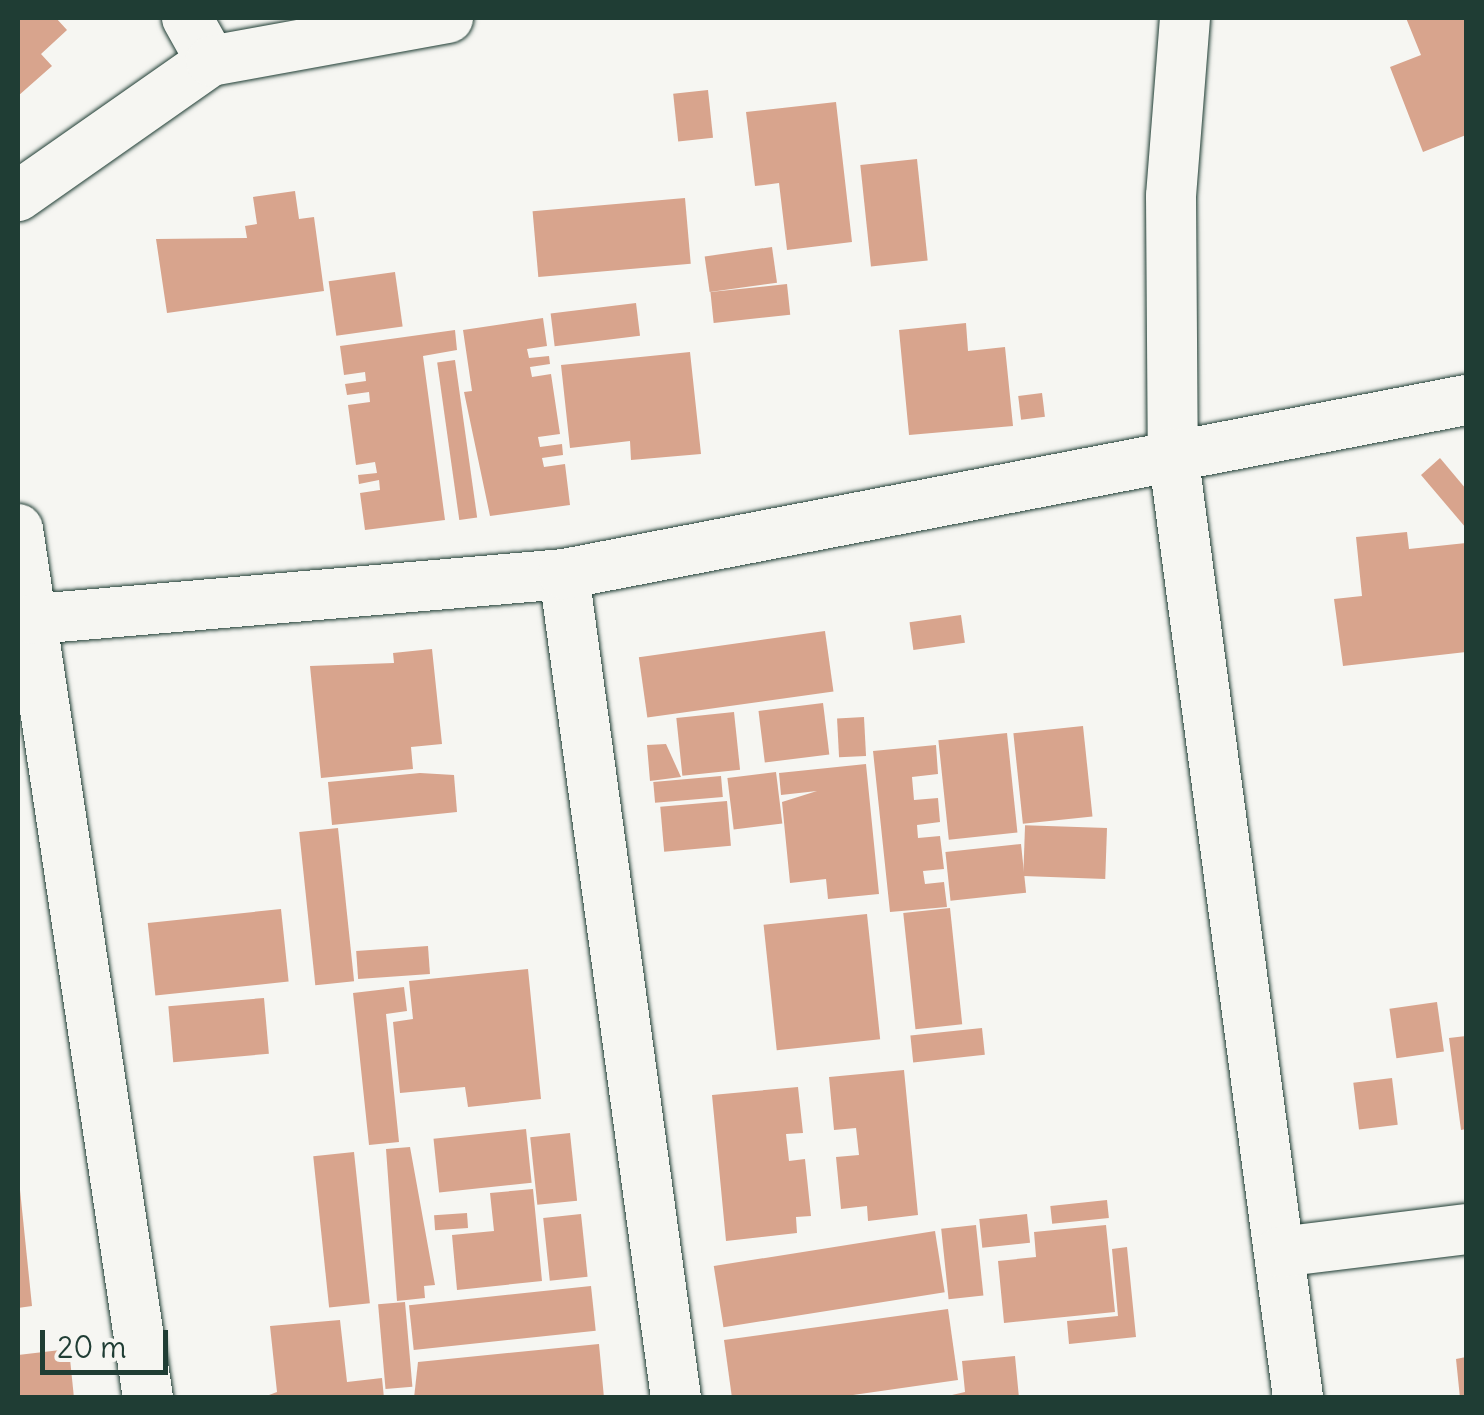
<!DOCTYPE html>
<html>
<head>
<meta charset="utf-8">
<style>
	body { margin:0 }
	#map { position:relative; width:1484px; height:1415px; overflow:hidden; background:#f6f6f2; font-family:Delius,sans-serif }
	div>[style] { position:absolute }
	.building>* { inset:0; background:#d8a48d; transform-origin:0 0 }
	.roads { filter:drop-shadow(0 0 2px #1f3d34) drop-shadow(0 0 2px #1f3d34) }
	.minor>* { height:50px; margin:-25px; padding:0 25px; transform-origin:25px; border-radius:25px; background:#f6f6f2 }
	span { translate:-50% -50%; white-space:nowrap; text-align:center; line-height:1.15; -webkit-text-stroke:8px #f6f6f2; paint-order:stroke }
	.frame { position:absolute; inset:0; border:20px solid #1f3d34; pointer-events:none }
	.scale { position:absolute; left:40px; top:1330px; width:128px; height:45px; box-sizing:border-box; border:5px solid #1f3d34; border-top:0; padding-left:12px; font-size:30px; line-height:35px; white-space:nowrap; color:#1f3d34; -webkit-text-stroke:8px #f6f6f2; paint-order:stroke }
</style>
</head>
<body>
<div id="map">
	<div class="building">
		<i style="clip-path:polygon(18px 18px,56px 18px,67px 30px,41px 54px,52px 66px,18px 96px)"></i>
		<i style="clip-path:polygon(1406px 18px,1466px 18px,1466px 135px,1423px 152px,1390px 67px,1421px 55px)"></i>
		<i style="left:708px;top:90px;width:48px;height:35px;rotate:84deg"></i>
		<i style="clip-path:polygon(836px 102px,852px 242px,787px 250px,779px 183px,755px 186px,746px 112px)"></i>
		<i style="left:917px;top:159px;width:102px;height:57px;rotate:84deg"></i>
		<i style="clip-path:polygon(295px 191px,299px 219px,314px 217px,324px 291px,167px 313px,156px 239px,247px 238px,245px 226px,257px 224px,253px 197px)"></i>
		<i style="left:685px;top:198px;width:66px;height:153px;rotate:85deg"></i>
		<i style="left:772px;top:247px;width:36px;height:68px;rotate:82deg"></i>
		<i style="left:395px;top:272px;width:55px;height:67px;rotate:82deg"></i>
		<i style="left:787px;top:284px;width:31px;height:77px;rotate:84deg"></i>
		<i style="left:636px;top:303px;width:33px;height:86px;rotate:83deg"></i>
		<i style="clip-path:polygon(543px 318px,547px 346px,527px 349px,529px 358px,549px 356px,550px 364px,530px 367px,532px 377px,551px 374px,560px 434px,538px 437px,540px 447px,562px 444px,563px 455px,542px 458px,544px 467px,565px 464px,570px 505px,490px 516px,464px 392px,472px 391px,463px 330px)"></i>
		<i style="clip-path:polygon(966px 323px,968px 351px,1005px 347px,1013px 426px,909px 435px,899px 330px)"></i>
		<i style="clip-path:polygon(455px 330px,457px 350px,423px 356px,445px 520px,365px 530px,360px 493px,380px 490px,379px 480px,359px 484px,358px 475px,377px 473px,375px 462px,356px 465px,348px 405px,370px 402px,369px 392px,347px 395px,345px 384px,366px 381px,365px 372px,344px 375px,340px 346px)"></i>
		<i style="clip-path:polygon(690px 352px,701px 454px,631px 460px,630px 441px,570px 448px,561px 365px)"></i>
		<i style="left:455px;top:360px;width:159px;height:18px;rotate:82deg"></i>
		<i style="left:1042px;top:393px;width:24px;height:24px;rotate:83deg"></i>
		<i style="clip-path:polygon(1440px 458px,1466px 489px,1466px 528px,1421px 475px)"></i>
		<i style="clip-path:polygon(1407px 532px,1409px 549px,1466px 543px,1466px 652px,1343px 666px,1334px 599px,1362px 596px,1356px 537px)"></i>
		<i style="left:961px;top:615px;width:28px;height:52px;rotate:82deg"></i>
		<i style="left:825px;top:631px;width:61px;height:188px;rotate:82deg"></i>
		<i style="clip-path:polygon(432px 649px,442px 744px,411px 747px,413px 769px,321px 778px,310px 666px,394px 663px,393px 653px)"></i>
		<i style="left:823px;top:703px;width:52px;height:65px;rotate:83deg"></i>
		<i style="left:734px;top:712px;width:58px;height:58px;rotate:84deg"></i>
		<i style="left:864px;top:717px;width:39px;height:27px;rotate:87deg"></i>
		<i style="left:1083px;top:726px;width:91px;height:70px;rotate:84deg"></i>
		<i style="left:1007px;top:733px;width:100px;height:69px;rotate:84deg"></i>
		<i style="clip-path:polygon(666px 744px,681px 777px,650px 781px,647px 745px)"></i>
		<i style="clip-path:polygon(936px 745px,938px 774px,912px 777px,914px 800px,938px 798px,940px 822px,917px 825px,918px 838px,940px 836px,944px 869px,923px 871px,925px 884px,944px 882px,947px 907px,890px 912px,873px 751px)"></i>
		<i style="clip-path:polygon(866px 764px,879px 894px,828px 899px,826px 879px,790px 883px,782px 802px,817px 791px,781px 795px,779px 773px)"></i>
		<i style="left:776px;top:772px;width:52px;height:49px;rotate:83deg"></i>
		<i style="clip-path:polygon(420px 773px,454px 775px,457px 812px,332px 825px,328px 782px)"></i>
		<i style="left:721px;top:776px;width:21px;height:68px;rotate:85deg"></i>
		<i style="left:727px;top:801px;width:45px;height:67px;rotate:85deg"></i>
		<i style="left:338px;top:828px;width:154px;height:39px;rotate:84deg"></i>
		<i style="left:1107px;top:828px;width:51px;height:82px;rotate:92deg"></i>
		<i style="left:1021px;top:844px;width:49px;height:76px;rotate:84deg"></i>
		<i style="left:950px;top:908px;width:117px;height:47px;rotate:84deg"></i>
		<i style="left:281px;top:909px;width:73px;height:134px;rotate:84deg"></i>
		<i style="left:867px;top:914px;width:126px;height:104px;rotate:84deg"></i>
		<i style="left:428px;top:946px;width:28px;height:72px;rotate:86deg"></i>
		<i style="clip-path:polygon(528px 969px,541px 1099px,468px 1107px,465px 1087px,400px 1093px,393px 1022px,413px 1019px,409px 981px)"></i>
		<i style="clip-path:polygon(404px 987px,407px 1011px,386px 1014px,399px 1142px,369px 1145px,353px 993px)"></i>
		<i style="left:264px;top:998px;width:56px;height:96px;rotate:85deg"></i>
		<i style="left:1437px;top:1002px;width:50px;height:48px;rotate:82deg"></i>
		<i style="left:982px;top:1028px;width:27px;height:72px;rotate:84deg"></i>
		<i style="clip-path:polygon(1466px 1036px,1466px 1129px,1461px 1130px,1449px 1038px)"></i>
		<i style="clip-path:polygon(904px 1070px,918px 1215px,868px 1221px,867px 1206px,841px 1209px,836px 1157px,859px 1155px,856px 1128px,834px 1130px,829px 1077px)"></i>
		<i style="left:1392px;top:1078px;width:47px;height:39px;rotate:83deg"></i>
		<i style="clip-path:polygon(798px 1087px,803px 1133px,786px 1134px,789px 1161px,805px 1159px,811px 1216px,796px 1217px,797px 1233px,726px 1241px,712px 1095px)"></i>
		<i style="left:526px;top:1129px;width:54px;height:93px;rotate:84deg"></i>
		<i style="left:570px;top:1133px;width:68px;height:40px;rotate:84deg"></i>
		<i style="clip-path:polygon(410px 1147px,435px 1285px,424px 1286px,425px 1298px,397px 1301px,386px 1149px)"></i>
		<i style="left:354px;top:1152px;width:152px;height:41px;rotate:84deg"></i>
		<i style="clip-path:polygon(533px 1189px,542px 1281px,457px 1290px,452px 1235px,494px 1231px,490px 1193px)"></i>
		<i style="clip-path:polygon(20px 1190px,32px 1306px,18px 1308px,18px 1191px)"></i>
		<i style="left:1107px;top:1200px;width:18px;height:57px;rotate:84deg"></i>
		<i style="left:467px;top:1213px;width:15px;height:33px;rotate:86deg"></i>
		<i style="left:581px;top:1214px;width:63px;height:38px;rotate:84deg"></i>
		<i style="left:1027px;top:1214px;width:29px;height:48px;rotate:84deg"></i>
		<i style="left:976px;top:1225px;width:71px;height:35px;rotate:84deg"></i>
		<i style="clip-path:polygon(1106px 1225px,1115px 1312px,1004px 1323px,998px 1261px,1036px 1257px,1034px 1232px)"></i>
		<i style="left:935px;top:1231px;width:62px;height:224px;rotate:81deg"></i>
		<i style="clip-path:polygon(1127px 1247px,1136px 1337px,1069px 1344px,1067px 1321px,1118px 1316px,1112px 1249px)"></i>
		<i style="left:591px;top:1286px;width:45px;height:183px;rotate:84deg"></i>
		<i style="left:405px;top:1302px;width:85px;height:27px;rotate:85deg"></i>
		<i style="clip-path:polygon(948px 1309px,958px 1380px,832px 1398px,732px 1398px,724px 1340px)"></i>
		<i style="clip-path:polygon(340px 1320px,347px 1382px,382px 1378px,384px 1398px,261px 1398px,277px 1392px,270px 1326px)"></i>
		<i style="clip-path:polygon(599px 1344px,604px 1398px,414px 1398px,418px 1362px)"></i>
		<i style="clip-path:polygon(69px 1349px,74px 1398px,18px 1398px,18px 1355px)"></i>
		<i style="clip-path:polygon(1015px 1356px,1019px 1398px,939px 1398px,965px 1392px,962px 1361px)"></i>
		<i style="clip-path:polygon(1466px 1357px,1466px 1398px,1460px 1398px,1456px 1359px)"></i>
	</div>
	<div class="roads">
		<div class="minor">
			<i style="left:187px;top:18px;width:49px;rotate:60.8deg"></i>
			<i style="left:1185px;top:18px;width:179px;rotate:94.5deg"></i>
			<i style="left:1171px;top:196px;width:257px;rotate:89.6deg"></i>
			<i style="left:1173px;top:453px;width:953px;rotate:82.46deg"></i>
			<i style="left:18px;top:196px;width:236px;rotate:-35deg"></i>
			<i style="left:211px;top:61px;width:241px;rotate:-10.3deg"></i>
			<i style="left:18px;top:529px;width:879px;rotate:81.49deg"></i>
			<i style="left:564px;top:574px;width:832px;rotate:82.26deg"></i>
			<i style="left:35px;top:619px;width:531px;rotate:-4.86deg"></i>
			<i style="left:564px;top:574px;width:919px;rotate:-10.92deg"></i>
			<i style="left:1280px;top:1252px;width:187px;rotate:-7deg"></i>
		</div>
	</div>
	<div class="frame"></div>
	<div class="scale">20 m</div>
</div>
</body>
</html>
